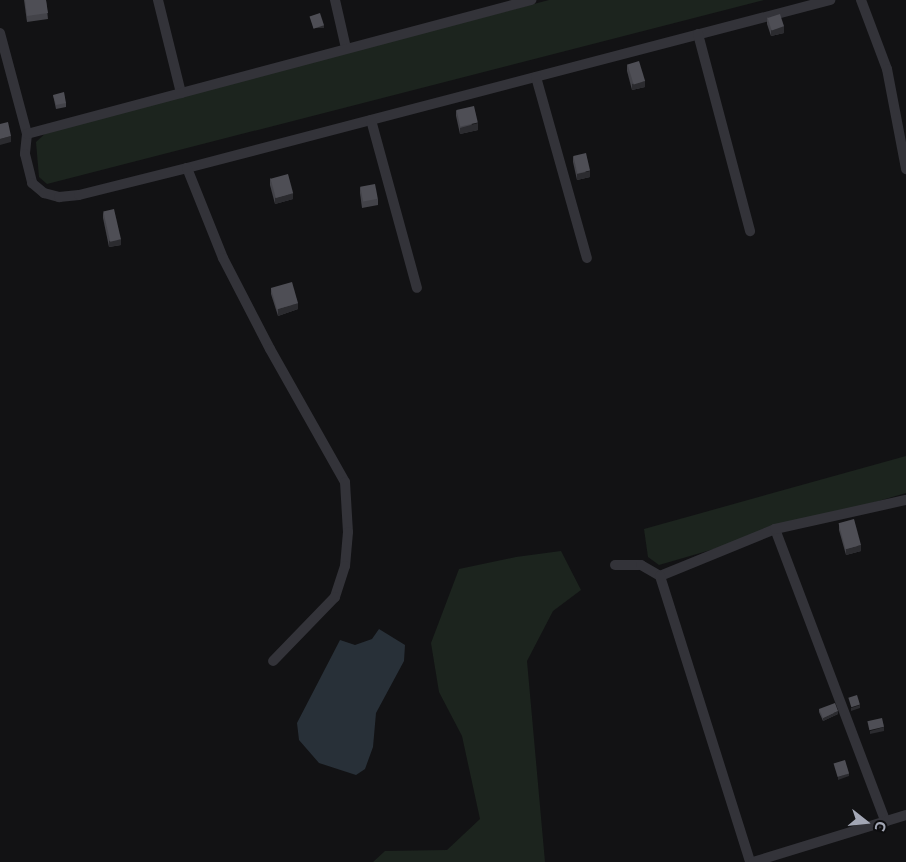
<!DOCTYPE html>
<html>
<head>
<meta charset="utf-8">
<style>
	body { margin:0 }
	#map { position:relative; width:906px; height:862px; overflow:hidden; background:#121214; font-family:Commissioner,sans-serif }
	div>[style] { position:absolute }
	.green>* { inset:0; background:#1c241e }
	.water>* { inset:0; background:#283038 }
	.street>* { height:10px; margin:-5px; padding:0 5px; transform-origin:5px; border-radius:5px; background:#333339 }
	.wall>* { inset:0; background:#434349 }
	.shaded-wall>* { inset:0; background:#2b2b2f; transform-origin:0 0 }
	.building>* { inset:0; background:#4e4e55; transform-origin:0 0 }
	span { translate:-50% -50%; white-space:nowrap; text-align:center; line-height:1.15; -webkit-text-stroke:4.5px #0d0d0f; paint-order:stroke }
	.north { position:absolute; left:841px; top:797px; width:50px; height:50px; -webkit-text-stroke:4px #0d0d0f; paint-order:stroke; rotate:106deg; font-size:14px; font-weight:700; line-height:20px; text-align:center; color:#a3a7b5 }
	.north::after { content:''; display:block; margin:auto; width:18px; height:22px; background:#a3a7b5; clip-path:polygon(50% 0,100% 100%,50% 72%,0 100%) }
</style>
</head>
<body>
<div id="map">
	<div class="green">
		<i style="clip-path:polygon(549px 0,764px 0,47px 184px,39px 177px,36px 142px,49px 130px)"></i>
		<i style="clip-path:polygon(906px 456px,906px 493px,659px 565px,648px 557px,644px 529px)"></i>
		<i style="clip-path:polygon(561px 551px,581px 590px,553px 611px,527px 661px,545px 862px,373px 862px,385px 851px,447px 850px,480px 819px,462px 736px,439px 692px,431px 643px,459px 569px,516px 557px)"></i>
	</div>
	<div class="water">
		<i style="clip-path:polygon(379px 629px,405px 645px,404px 661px,376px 713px,373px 747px,365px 769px,356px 775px,319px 763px,299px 740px,297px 723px,340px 640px,355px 645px,372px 639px)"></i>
	</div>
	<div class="street">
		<i style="left:158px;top:0;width:96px;rotate:76.1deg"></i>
		<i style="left:335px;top:0;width:49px;rotate:77.1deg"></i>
		<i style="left:861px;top:0;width:74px;rotate:69.4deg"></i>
		<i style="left:887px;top:69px;width:102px;rotate:79.2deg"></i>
		<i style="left:0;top:33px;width:105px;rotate:75deg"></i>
		<i style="left:27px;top:134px;width:20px;rotate:96deg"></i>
		<i style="left:25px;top:154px;width:30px;rotate:76deg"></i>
		<i style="left:32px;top:183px;width:16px;rotate:40deg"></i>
		<i style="left:44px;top:193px;width:16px;rotate:15deg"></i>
		<i style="left:59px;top:197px;width:20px;rotate:-6deg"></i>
		<i style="left:79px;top:195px;width:111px;rotate:-14deg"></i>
		<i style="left:187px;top:168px;width:665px;rotate:-14.64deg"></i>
		<i style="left:698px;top:34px;width:204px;rotate:75.2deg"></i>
		<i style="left:536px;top:77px;width:188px;rotate:74.3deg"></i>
		<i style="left:371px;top:120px;width:174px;rotate:74.7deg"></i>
		<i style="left:27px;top:134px;width:522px;rotate:-14.89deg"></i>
		<i style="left:187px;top:168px;width:97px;rotate:68.2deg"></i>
		<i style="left:223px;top:258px;width:102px;rotate:62.7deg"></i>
		<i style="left:270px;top:349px;width:153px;rotate:60.6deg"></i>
		<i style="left:345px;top:482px;width:50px;rotate:86.6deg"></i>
		<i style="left:348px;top:532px;width:34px;rotate:95deg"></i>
		<i style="left:345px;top:566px;width:33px;rotate:108deg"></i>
		<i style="left:335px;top:597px;width:89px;rotate:134.1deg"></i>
		<i style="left:775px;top:529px;width:313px;rotate:69.3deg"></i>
		<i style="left:615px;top:565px;width:26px"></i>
		<i style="left:641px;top:565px;width:22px;rotate:30deg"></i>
		<i style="left:660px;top:576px;width:124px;rotate:-22.2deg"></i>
		<i style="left:775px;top:529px;width:134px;rotate:-12.5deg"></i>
		<i style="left:660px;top:576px;width:300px;rotate:72.5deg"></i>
		<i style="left:753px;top:862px;width:160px;rotate:-17.1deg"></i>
	</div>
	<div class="wall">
		<i style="clip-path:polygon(24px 0,46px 0,48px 19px,27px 22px)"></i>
		<i style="clip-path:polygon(767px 17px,784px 33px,771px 36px,767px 24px)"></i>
		<i style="clip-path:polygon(627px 64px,645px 87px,632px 90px,627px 71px)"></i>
		<i style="clip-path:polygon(53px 95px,66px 103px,66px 107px,56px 109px)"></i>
		<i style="clip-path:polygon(456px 110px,478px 130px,460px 134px,456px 116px)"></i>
		<i style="clip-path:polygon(573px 156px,590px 177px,577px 180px,573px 162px)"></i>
		<i style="clip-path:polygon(270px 178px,293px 199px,275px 204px,270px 185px)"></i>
		<i style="clip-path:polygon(360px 187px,378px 199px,378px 205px,362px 208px,360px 193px)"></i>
		<i style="clip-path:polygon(103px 212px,121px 245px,109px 247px,103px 218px)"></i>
		<i style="clip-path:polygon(271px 288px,298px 309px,278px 316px,271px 294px)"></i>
		<i style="clip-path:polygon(839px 524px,861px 551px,846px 555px,839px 530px)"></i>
		<i style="clip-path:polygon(819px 709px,838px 714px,823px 721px,819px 712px)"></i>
	</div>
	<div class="shaded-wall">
		<i style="left:324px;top:25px;width:3px;height:11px;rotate:90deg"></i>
		<i style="clip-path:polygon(784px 26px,784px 33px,771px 36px,771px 30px)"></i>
		<i style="clip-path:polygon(645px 81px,645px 87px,632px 90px,632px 84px)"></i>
		<i style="clip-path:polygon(478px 123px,478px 130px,460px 134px,460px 128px)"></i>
		<i style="clip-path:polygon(11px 136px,11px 142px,0 145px,0 139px)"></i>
		<i style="clip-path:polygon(590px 171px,590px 177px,577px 180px,577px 174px)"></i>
		<i style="clip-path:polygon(293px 193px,293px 199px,275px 204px,275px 198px)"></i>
		<i style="clip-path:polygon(121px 239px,121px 245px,109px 247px,109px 241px)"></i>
		<i style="clip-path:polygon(298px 303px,298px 309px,278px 316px,278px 309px)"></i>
		<i style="clip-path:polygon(861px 545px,861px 551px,846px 555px,846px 549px)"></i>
		<i style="clip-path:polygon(860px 705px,860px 708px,851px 711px,851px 708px)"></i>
		<i style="clip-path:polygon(838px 711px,838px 714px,823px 721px,823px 718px)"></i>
		<i style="clip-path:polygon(884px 727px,884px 731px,870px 734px,870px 731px)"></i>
		<i style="clip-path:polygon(849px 773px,849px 776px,838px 780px,838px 777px)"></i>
	</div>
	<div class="building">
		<i style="clip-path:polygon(25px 0,46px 0,48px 13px,27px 16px)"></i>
		<i style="left:320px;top:13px;width:13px;height:11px;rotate:72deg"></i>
		<i style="left:780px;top:14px;width:13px;height:13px;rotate:72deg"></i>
		<i style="left:639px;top:61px;width:21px;height:12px;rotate:73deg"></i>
		<i style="clip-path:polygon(64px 92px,66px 103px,56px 105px,53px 95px)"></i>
		<i style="left:474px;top:106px;width:17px;height:18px;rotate:77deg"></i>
		<i style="clip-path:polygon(8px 122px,11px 136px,0 139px,0 124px)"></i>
		<i style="left:586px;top:153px;width:18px;height:13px;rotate:77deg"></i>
		<i style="left:288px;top:174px;width:20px;height:18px;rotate:75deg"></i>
		<i style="left:375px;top:184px;width:15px;height:15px;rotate:79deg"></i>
		<i style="left:114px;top:209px;width:31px;height:11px;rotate:77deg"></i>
		<i style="left:292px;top:282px;width:22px;height:22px;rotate:74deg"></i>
		<i style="left:854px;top:519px;width:27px;height:16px;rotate:75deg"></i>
		<i style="left:857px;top:695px;width:10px;height:9px;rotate:73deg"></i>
		<i style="clip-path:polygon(835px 703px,838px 711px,823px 718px,819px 709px)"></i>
		<i style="left:882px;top:718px;width:9px;height:15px;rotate:77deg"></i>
		<i style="left:845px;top:760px;width:14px;height:12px;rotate:73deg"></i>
	</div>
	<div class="north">С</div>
</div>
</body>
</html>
